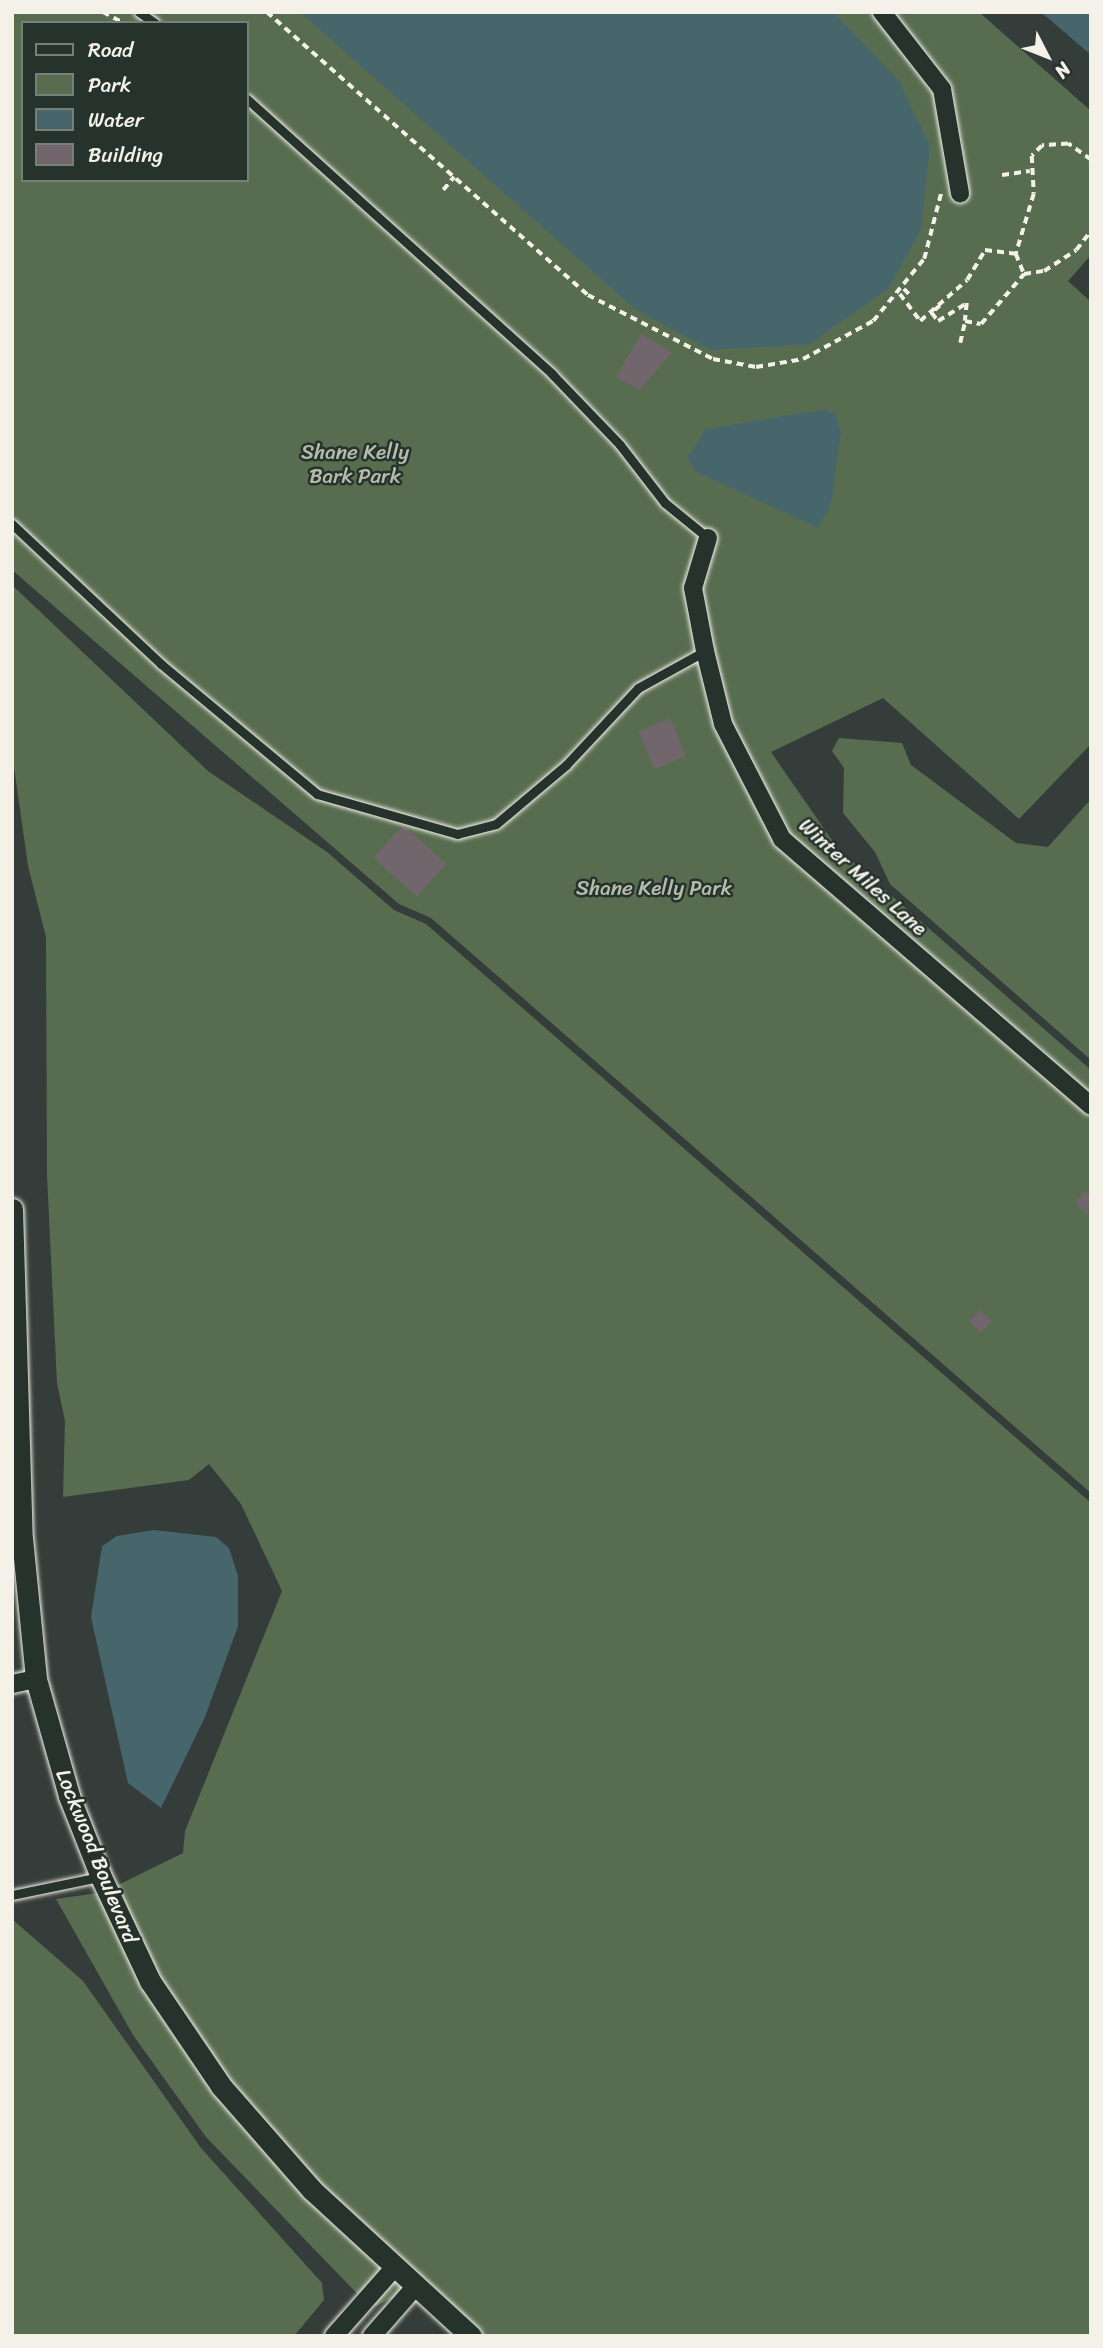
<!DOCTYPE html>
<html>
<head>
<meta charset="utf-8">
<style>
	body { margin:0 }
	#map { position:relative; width:1103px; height:2348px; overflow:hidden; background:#353d3a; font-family:Sriracha,sans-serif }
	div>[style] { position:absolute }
	.green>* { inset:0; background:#586d50 }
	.water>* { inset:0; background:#46666c }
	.building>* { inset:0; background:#70666c; transform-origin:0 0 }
	.path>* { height:3.5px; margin-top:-1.75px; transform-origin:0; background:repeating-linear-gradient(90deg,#f4f1e8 0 7px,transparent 0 12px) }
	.roads { filter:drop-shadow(0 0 2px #f4f1e8) drop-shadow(0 0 2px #f4f1e8) }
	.service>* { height:9px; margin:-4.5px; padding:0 4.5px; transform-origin:4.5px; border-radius:4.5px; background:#26332d }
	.minor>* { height:18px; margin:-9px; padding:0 9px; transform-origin:9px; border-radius:9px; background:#26332d }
	.tertiary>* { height:21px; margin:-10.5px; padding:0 10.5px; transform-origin:10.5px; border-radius:10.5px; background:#26332d }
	span { translate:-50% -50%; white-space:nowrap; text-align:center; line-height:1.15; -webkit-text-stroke:5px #26332d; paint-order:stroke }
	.park-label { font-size:21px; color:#b6bcab }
	.street-label { font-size:21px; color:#f4f1e8 }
	.frame { position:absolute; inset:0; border:14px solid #f4f1e8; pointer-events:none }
	.legend { position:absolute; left:21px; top:21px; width:228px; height:161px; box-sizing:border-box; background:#26332d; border:2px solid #787f78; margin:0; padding:9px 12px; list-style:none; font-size:21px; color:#f4f1e8 }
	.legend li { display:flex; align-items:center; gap:14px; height:35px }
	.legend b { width:35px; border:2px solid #787f78 }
	.north { position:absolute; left:1012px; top:21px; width:70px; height:70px; -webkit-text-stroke:5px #26332d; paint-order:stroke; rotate:132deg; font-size:19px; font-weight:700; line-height:28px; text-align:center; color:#f4f1e8 }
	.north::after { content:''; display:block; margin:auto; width:24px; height:32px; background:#f4f1e8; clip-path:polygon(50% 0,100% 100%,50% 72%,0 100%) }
</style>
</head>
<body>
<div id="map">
	<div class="green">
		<i style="clip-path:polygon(evenodd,12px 12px,979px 12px,1091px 111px,1091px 255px,1068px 281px,1091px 302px,1091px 744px,1019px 819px,883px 698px,771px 752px,838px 849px,1091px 1070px,1091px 1493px,431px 918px,399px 904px,12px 570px,12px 12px,23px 23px,247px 23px,247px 180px,23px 180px,23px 23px)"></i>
		<i style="clip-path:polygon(12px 585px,208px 771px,327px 852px,394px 910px,426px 924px,1091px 1503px,1091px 2336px,485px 2336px,319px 2184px,229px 2081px,158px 1977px,116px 1886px,183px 1853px,185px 1831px,282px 1591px,241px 1504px,209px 1464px,189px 1480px,63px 1497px,65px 1421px,57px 1383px,47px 1175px,46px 937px,28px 866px,12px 753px)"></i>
		<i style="clip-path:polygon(839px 738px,902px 743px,911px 765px,1016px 843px,1048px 847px,1091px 799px,1091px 1060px,890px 884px,875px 852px,843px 813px,844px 768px,832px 751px)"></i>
		<i style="clip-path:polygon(98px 1893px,306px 2197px,406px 2292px,371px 2308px,206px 2137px,133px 2035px,56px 1899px)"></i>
		<i style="clip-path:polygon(12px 1919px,83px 1981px,201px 2148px,322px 2283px,324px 2300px,294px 2336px,12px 2336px)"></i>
	</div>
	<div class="water">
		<i style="clip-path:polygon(300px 12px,833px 12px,899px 81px,930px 146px,921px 229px,889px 288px,810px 344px,711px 350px,636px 310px)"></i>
		<i style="clip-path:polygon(1041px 12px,1091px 12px,1091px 55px)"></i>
		<i style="clip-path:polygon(825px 409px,836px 415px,841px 433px,831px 504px,818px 528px,694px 471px,688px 457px,705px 429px)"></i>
		<i style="clip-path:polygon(154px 1530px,216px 1537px,229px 1548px,238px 1576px,238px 1626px,205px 1717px,161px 1808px,128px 1783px,91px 1617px,102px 1546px,117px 1536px)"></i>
	</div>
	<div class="building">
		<i style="clip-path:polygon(641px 334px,672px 352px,640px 390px,616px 377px)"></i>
		<i style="left:670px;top:718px;width:41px;height:34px;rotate:67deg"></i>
		<i style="left:403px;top:825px;width:58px;height:44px;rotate:42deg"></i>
		<i style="clip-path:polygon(1085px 1191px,1091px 1196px,1087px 1214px,1075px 1203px)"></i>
		<i style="left:980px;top:1310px;width:16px;height:16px;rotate:43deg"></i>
	</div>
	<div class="path">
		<i style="left:103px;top:12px;width:24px;rotate:28deg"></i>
		<i style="left:267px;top:12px;width:428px;rotate:41.4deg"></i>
		<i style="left:588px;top:295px;width:140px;rotate:27.1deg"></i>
		<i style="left:713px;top:359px;width:44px;rotate:10.5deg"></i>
		<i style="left:756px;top:367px;width:48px;rotate:-9.7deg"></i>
		<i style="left:803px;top:359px;width:80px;rotate:-28.5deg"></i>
		<i style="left:873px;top:321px;width:80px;rotate:-50.6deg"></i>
		<i style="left:924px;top:259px;width:68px;rotate:-75.6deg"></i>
		<i style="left:1091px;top:160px;width:28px;rotate:-145deg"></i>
		<i style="left:1068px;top:144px;width:26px;rotate:176deg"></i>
		<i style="left:1042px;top:146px;width:14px;rotate:135deg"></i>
		<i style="left:1032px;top:156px;width:38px;rotate:87deg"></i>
		<i style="left:1034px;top:194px;width:63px;rotate:106.7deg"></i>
		<i style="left:1016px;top:254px;width:22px;rotate:68deg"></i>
		<i style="left:1024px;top:274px;width:20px;rotate:-9deg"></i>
		<i style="left:1044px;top:271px;width:38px;rotate:-33deg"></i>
		<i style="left:1076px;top:250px;width:24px;rotate:-52deg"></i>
		<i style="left:1002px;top:175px;width:28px;rotate:-8deg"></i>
		<i style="left:443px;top:190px;width:17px;rotate:-50deg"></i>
		<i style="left:904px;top:289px;width:10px;rotate:45deg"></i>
		<i style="left:900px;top:294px;width:34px;rotate:53deg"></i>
		<i style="left:920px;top:321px;width:62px;rotate:-41.1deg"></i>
		<i style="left:967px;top:280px;width:35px;rotate:-59deg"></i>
		<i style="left:985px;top:250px;width:31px;rotate:7deg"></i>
		<i style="left:940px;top:306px;width:11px;rotate:139deg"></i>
		<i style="left:932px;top:313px;width:10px;rotate:53deg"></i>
		<i style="left:938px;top:321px;width:34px;rotate:-32deg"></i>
		<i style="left:967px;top:303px;width:18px;rotate:96deg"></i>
		<i style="left:965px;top:321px;width:16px;rotate:11deg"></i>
		<i style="left:981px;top:324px;width:66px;rotate:-49.3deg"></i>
		<i style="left:960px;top:343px;width:23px;rotate:-77deg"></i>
	</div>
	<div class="roads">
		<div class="service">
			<i style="left:139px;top:12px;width:19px;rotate:35deg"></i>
			<i style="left:247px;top:99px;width:411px;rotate:42deg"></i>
			<i style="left:552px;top:374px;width:98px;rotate:46.2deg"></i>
			<i style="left:620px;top:445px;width:73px;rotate:52.2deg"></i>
			<i style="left:665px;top:503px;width:55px;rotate:39.1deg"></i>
			<i style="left:12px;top:524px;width:204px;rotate:43.2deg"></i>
			<i style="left:161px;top:664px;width:203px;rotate:39.8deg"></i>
			<i style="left:317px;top:794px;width:146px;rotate:15.9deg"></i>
			<i style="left:457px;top:834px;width:40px;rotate:-14.4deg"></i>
			<i style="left:496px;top:824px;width:92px;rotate:-40.1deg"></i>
			<i style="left:566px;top:765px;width:105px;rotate:-46.9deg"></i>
			<i style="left:638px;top:688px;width:77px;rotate:-28.9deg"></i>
			<i style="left:12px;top:1895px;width:89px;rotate:-11.7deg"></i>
		</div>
		<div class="minor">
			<i style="left:882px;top:12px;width:98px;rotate:52.1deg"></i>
			<i style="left:942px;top:89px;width:106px;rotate:80.2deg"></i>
			<i style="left:708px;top:538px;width:52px;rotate:106.7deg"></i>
			<i style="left:693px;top:588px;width:64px;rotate:79.2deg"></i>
			<i style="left:705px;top:651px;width:75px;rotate:76.1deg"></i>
			<i style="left:723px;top:724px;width:129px;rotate:62.8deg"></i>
			<i style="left:782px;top:839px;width:408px;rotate:40.8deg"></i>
			<i style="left:12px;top:1684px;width:25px;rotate:-12deg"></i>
			<i style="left:334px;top:2336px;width:89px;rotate:-48.6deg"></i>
			<i style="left:372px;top:2336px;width:65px;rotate:-48.7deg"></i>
		</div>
		<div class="tertiary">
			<i style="left:12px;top:1209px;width:329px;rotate:88.3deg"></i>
			<i style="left:22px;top:1538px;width:142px;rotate:84.3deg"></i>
			<i style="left:36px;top:1679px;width:122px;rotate:74.2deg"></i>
			<i style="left:69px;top:1796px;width:87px;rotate:68.4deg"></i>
			<i style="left:101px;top:1877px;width:115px;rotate:64.8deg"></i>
			<i style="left:150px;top:1981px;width:127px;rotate:55.9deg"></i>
			<i style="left:221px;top:2086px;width:138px;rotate:48.8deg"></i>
			<i style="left:312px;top:2190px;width:216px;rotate:42.6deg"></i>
		</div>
	</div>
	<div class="park-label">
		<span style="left:355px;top:464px">Shane Kelly<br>Bark Park</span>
		<span style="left:654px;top:888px">Shane Kelly Park</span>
	</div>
	<div class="street-label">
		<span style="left:863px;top:877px;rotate:42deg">Winter Miles Lane</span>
		<span style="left:97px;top:1856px;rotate:68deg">Lockwood Boulevard</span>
	</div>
	<div class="frame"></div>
	<ul class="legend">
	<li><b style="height:9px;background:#26332d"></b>Road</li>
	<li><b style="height:19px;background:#586d50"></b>Park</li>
	<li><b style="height:19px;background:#46666c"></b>Water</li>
	<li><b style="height:19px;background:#70666c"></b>Building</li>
	</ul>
	<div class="north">N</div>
</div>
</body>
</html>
